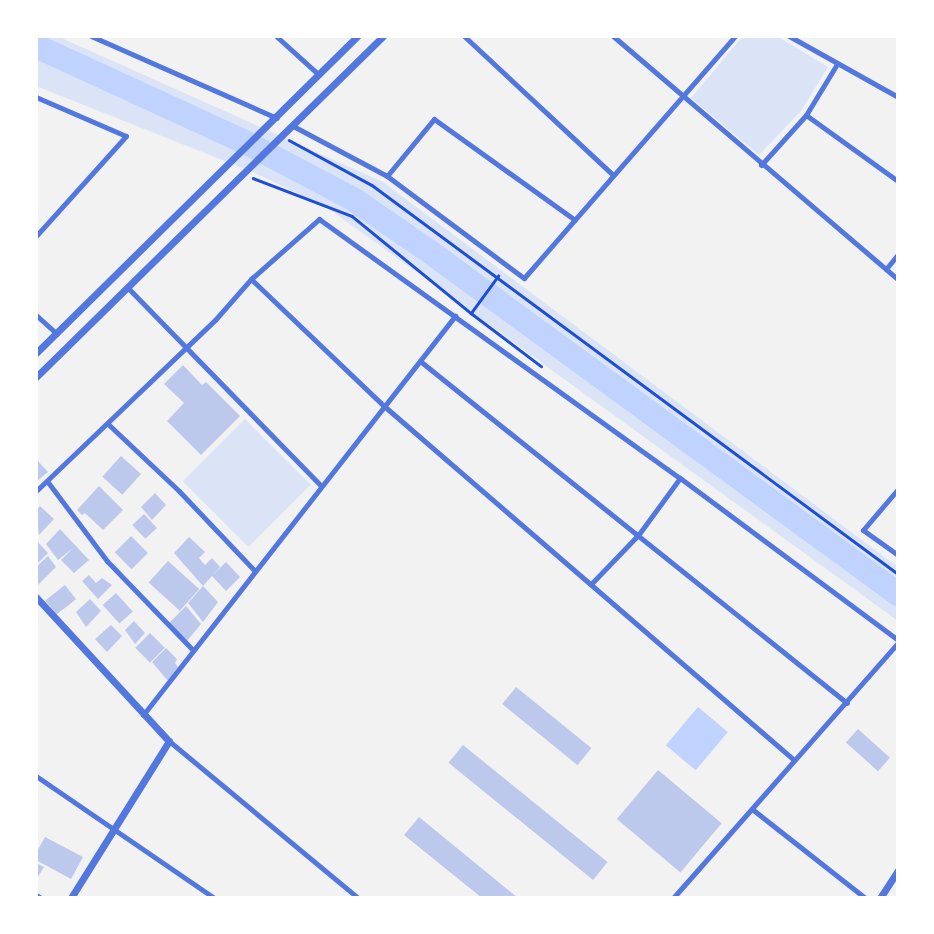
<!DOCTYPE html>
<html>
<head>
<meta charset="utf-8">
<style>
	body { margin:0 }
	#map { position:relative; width:934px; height:934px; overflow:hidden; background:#f2f2f2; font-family:Figtree,sans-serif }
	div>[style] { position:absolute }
	.green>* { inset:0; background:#dbe4f7; transform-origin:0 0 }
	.water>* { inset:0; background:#bfd3fe; transform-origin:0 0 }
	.river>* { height:24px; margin:-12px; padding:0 12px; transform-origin:12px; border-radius:12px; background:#bfd3fe }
	.building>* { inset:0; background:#bdc9ec; transform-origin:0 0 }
	.path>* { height:2.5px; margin:-1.25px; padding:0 1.25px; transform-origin:1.25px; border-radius:1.25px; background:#1d4ed8 }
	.minor>* { height:5px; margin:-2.5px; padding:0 2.5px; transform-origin:2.5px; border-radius:2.5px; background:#5277de }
	.tertiary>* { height:7px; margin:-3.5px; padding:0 3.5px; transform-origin:3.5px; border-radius:3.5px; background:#5277de }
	span { translate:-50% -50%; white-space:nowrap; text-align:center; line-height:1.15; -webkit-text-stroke:5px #fff; paint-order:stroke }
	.frame { position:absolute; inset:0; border:38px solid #fff; pointer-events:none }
</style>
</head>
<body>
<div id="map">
	<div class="green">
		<i style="clip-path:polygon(36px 36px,57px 36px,383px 182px,898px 567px,898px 621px,328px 208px,255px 173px,36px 86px)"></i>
		<i style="clip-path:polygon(743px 36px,777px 36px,828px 67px,801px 111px,759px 155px,691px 98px)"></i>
		<i style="left:245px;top:419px;width:93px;height:88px;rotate:45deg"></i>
	</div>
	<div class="water">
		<i style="left:698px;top:707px;width:39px;height:50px;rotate:40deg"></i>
	</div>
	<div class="river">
		<i style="left:36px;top:46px;width:228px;rotate:24.7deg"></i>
		<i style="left:243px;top:141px;width:124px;rotate:27.8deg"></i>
		<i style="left:353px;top:199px;width:93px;rotate:34.5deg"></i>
		<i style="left:430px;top:252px;width:580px;rotate:36.16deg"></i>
	</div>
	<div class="building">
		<i style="clip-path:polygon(183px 365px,202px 385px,206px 382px,240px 416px,201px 455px,167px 421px,184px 403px,164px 384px)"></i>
		<i style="left:121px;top:456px;width:27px;height:28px;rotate:42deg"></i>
		<i style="clip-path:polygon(36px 459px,48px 472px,36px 482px)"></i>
		<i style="clip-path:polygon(99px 486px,123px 510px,103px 530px,85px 513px,82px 515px,77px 510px)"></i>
		<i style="clip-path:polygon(155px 493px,166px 505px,152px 520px,141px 507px)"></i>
		<i style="clip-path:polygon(40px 506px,54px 519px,39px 535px,36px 510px)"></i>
		<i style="left:144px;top:514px;width:19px;height:16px;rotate:47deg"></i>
		<i style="clip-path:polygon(60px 529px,89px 560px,74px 573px,61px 560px,73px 548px,58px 560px,46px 544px)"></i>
		<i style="left:131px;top:536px;width:24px;height:23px;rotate:45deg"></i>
		<i style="clip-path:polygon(189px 537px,205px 552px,199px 558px,205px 565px,212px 558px,220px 567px,214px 574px,226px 562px,240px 577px,226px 591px,212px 576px,203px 586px,174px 553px)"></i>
		<i style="clip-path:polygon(36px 540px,48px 553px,36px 565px)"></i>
		<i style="clip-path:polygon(48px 556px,56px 567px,37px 586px,36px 567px)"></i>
		<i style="left:168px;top:561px;width:42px;height:29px;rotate:42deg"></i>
		<i style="clip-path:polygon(89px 575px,96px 583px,102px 578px,112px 585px,98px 599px,82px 581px)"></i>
		<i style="left:65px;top:585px;width:18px;height:25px;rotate:52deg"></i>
		<i style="clip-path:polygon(203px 586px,218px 602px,203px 622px,188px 603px)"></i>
		<i style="left:116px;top:593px;width:25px;height:18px;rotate:48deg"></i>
		<i style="clip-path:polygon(90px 599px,101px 611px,86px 627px,76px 612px)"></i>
		<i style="clip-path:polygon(186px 606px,201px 624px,187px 641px,169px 623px)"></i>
		<i style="clip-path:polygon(134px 621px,145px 633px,135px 644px,125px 630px)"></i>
		<i style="clip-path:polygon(111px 625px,122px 636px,107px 652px,95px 639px)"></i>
		<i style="left:150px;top:633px;width:21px;height:21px;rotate:45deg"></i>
		<i style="clip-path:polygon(166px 648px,177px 659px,175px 663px,178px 667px,168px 681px,152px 662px)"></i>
		<i style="left:516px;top:687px;width:97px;height:22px;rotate:39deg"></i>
		<i style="left:858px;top:729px;width:43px;height:18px;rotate:42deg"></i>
		<i style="left:463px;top:745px;width:186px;height:23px;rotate:39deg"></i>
		<i style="left:658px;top:770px;width:83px;height:64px;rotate:40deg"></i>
		<i style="clip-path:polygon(419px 817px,518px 898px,482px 898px,404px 835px)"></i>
		<i style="clip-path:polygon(45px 837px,83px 857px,71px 879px,36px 860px,36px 853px)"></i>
		<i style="clip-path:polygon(36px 863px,44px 867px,36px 880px)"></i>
	</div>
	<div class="path">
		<i style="left:289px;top:140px;width:94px;rotate:28.5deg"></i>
		<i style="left:372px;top:185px;width:654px;rotate:36.48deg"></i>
		<i style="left:253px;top:178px;width:106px;rotate:21deg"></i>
		<i style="left:352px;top:216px;width:154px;rotate:39.2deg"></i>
		<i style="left:471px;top:313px;width:88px;rotate:37.1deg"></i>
		<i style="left:471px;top:313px;width:46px;rotate:-53.9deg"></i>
	</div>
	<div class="minor">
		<i style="left:91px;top:36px;width:203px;rotate:23.8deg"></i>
		<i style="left:276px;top:36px;width:58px;rotate:42.2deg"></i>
		<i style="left:464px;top:36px;width:204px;rotate:43deg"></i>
		<i style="left:613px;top:36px;width:375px;rotate:40.5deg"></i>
		<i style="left:789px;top:36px;width:125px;rotate:29.2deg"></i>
		<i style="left:36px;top:97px;width:98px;rotate:23.4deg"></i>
		<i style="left:126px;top:136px;width:135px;rotate:132deg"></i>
		<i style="left:806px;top:115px;width:113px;rotate:35.7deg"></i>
		<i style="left:293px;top:126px;width:106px;rotate:28deg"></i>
		<i style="left:387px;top:176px;width:171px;rotate:36.7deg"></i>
		<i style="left:524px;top:278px;width:321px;rotate:-48.9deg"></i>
		<i style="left:761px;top:165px;width:67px;rotate:-48deg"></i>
		<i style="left:806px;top:115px;width:60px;rotate:-58.7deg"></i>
		<i style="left:387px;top:176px;width:74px;rotate:-50.5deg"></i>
		<i style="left:434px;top:119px;width:173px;rotate:35.6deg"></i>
		<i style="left:886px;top:269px;width:19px;rotate:-51deg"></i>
		<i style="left:251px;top:279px;width:184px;rotate:43.7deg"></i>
		<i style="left:384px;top:406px;width:540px;rotate:40.8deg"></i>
		<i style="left:129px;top:289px;width:275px;rotate:45.7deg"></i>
		<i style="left:36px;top:315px;width:28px;rotate:42deg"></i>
		<i style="left:420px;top:361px;width:547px;rotate:38.69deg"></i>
		<i style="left:108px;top:424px;width:98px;rotate:43.3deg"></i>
		<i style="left:179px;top:491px;width:110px;rotate:46.5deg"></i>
		<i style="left:47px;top:481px;width:100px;rotate:53.1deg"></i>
		<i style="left:107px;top:561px;width:124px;rotate:46deg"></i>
		<i style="left:898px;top:489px;width:54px;rotate:130.5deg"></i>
		<i style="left:863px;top:530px;width:43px;rotate:35.5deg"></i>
		<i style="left:36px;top:491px;width:248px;rotate:-43.7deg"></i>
		<i style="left:215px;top:320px;width:55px;rotate:-48.7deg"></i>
		<i style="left:251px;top:279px;width:91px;rotate:-41.4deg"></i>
		<i style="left:319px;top:219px;width:444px;rotate:35.7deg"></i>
		<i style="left:680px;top:478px;width:272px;rotate:36.6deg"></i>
		<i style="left:592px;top:583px;width:68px;rotate:-46.2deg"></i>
		<i style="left:639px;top:534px;width:69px;rotate:-53.8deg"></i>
		<i style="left:143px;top:715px;width:507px;rotate:-51.98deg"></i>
		<i style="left:169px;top:741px;width:246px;rotate:39.7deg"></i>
		<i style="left:36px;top:776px;width:216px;rotate:34.4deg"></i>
		<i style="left:752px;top:809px;width:144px;rotate:38.2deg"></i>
		<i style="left:36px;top:895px;width:6px;rotate:31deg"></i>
		<i style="left:673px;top:898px;width:340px;rotate:-48.6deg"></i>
	</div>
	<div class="tertiary">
		<i style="left:36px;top:353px;width:451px;rotate:-44.6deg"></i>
		<i style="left:36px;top:377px;width:487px;rotate:-44.5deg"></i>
		<i style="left:36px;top:597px;width:196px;rotate:47.3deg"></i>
		<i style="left:169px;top:741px;width:185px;rotate:122deg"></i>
		<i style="left:880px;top:898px;width:33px;rotate:-57deg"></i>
	</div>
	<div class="frame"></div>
</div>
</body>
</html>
